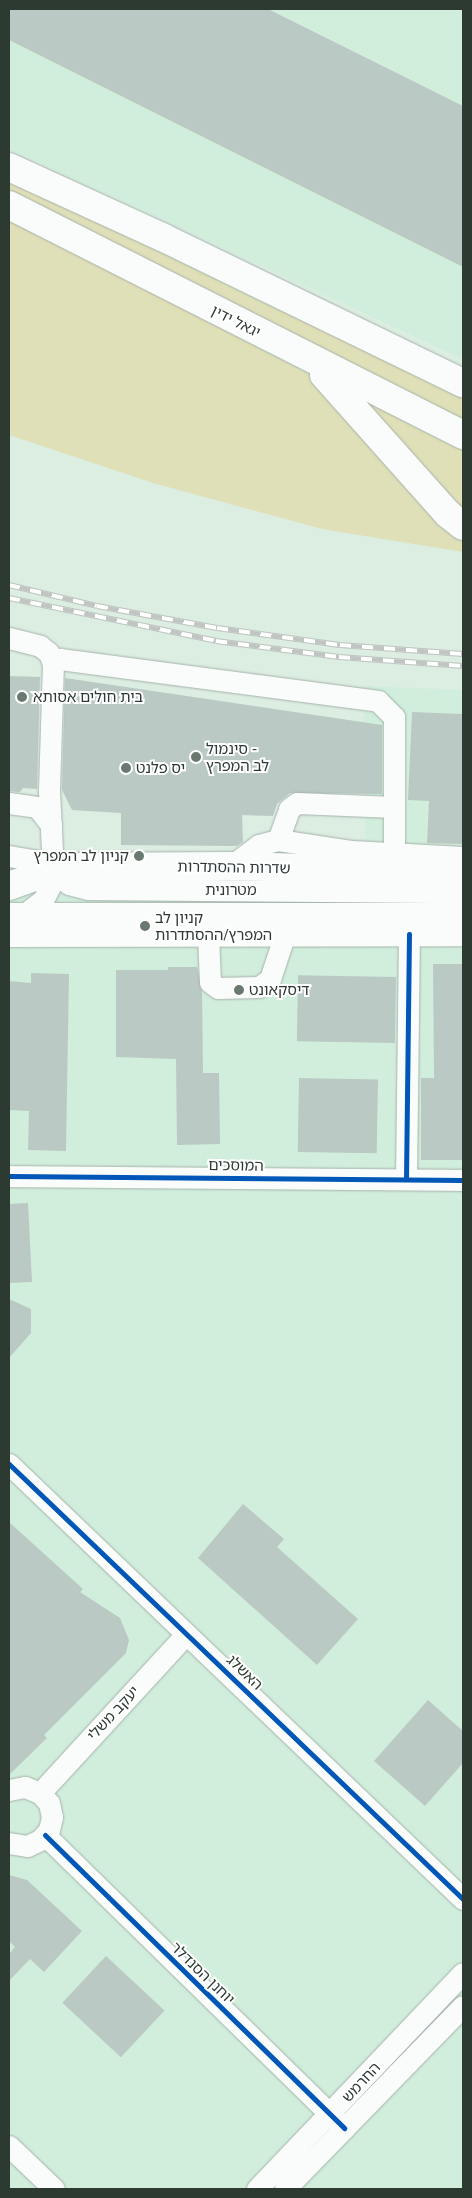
<!DOCTYPE html>
<html>
<head>
<meta charset="utf-8">
<style>
	body { margin:0 }
	#map { position:relative; width:472px; height:2198px; overflow:hidden; background:#dcede2; font-family:"Public Sans","Noto Sans Hebrew",sans-serif }
	div>[style] { position:absolute }
	.built>* { inset:0; background:#d1eedc }
	.green>* { inset:0; background:#e0e0b8 }
	.building>* { inset:0; background:#bac9c3; transform-origin:0 0 }
	.roads { filter:drop-shadow(0 0 1px #a6b3ab) drop-shadow(0 0 1px #a6b3ab) }
	.minor>* { height:21px; margin:-10.5px; padding:0 10.5px; transform-origin:10.5px; border-radius:10.5px; background:#fafcfb }
	.highway>* { height:28px; margin:-14px; padding:0 14px; transform-origin:14px; border-radius:14px; background:#fafcfb }
	.rail>* { height:5.5px; margin-top:-2.75px; transform-origin:0; background:repeating-linear-gradient(90deg,#fff 0 11px,#c0c5c2 0 22px); box-sizing:border-box; border-block:1px solid #c0c5c2 }
	.cycleway>* { height:5px; margin:-2.5px; padding:0 2.5px; transform-origin:2.5px; border-radius:2.5px; background:#0057b8 }
	.dots>* { width:14px; height:14px; translate:-50% -50%; box-sizing:border-box; border:2px solid #fff; border-radius:50% }
	span { translate:-50% -50%; white-space:nowrap; text-align:center; line-height:1.15; -webkit-text-stroke:4px #fff; paint-order:stroke }
	.street-label { font-size:15px; color:#2d3a32 }
	.poi-label { font-size:15px; color:#2d3a32 }
	.left { translate:0 -50%; text-align:left }
	.right { translate:-100% -50%; text-align:right }
	.frame { position:absolute; inset:0; border:10px solid #2d3a32; pointer-events:none }
</style>
</head>
<body>
<div id="map">
	<div class="built">
		<i style="clip-path:polygon(9px 9px,463px 9px,463px 359px,9px 149px)"></i>
		<i style="clip-path:polygon(364px 686px,463px 690px,463px 2189px,9px 2189px,9px 852px,366px 859px)"></i>
	</div>
	<div class="green">
		<i style="clip-path:polygon(9px 176px,463px 394px,463px 421px,9px 195px)"></i>
		<i style="clip-path:polygon(9px 219px,286px 359px,309px 374px,327px 389px,463px 534px,463px 552px,322px 529px,153px 483px,9px 435px)"></i>
		<i style="clip-path:polygon(358px 394px,463px 447px,463px 519px)"></i>
	</div>
	<div class="building">
		<i style="clip-path:polygon(9px 9px,268px 9px,463px 106px,463px 267px,9px 40px)"></i>
		<i style="clip-path:polygon(9px 676px,40px 677px,37px 789px,23px 788px,20px 792px,9px 791px)"></i>
		<i style="clip-path:polygon(65px 678px,382px 725px,382px 794px,290px 793px,277px 804px,273px 816px,242px 815px,243px 842px,237px 846px,121px 845px,121px 813px,72px 810px,62px 790px)"></i>
		<i style="clip-path:polygon(412px 712px,463px 714px,463px 844px,427px 843px,429px 801px,408px 800px)"></i>
		<i style="clip-path:polygon(433px 964px,463px 964px,463px 1160px,421px 1160px,421px 1078px,434px 1078px)"></i>
		<i style="clip-path:polygon(168px 967px,197px 967px,202px 991px,203px 1073px,219px 1073px,220px 1144px,177px 1145px,176px 1059px,116px 1057px,116px 970px,168px 970px)"></i>
		<i style="clip-path:polygon(31px 973px,69px 974px,66px 1151px,28px 1150px,29px 1111px,9px 1110px,9px 981px,31px 983px)"></i>
		<i style="left:396px;top:977px;width:66px;height:98px;rotate:91deg"></i>
		<i style="left:299px;top:1078px;width:79px;height:74px;rotate:1deg"></i>
		<i style="clip-path:polygon(28px 1203px,32px 1282px,9px 1283px,9px 1204px)"></i>
		<i style="clip-path:polygon(9px 1299px,31px 1309px,31px 1333px,9px 1358px)"></i>
		<i style="clip-path:polygon(243px 1504px,284px 1539px,277px 1547px,358px 1619px,317px 1665px,198px 1558px)"></i>
		<i style="clip-path:polygon(9px 1522px,83px 1589px,80px 1592px,120px 1618px,129px 1640px,126px 1653px,44px 1735px,47px 1738px,9px 1775px)"></i>
		<i style="clip-path:polygon(428px 1700px,463px 1731px,463px 1763px,425px 1806px,374px 1761px)"></i>
		<i style="clip-path:polygon(9px 1875px,27px 1880px,82px 1931px,44px 1972px,30px 1959px,9px 1981px,9px 1954px,15px 1947px,9px 1941px)"></i>
		<i style="left:106px;top:1956px;width:80px;height:64px;rotate:43deg"></i>
	</div>
	<div class="roads">
		<div class="minor">
			<i style="left:9px;top:638px;width:32px;rotate:14deg"></i>
			<i style="left:40px;top:646px;width:11px;rotate:38deg"></i>
			<i style="left:49px;top:653px;width:12px;rotate:70deg"></i>
			<i style="left:9px;top:803px;width:28px;rotate:8deg"></i>
			<i style="left:37px;top:807px;width:23px;rotate:52deg"></i>
			<i style="left:278px;top:840px;width:33px;rotate:-70deg"></i>
			<i style="left:289px;top:809px;width:10px;rotate:-37deg"></i>
			<i style="left:297px;top:803px;width:97px;rotate:2.4deg"></i>
			<i style="left:9px;top:856px;width:27px;rotate:10deg"></i>
			<i style="left:36px;top:861px;width:40px;rotate:34.9deg"></i>
			<i style="left:69px;top:884px;width:20px;rotate:15deg"></i>
			<i style="left:88px;top:889px;width:375px;rotate:0.5deg"></i>
			<i style="left:231px;top:866px;width:35px;rotate:-37deg"></i>
			<i style="left:259px;top:845px;width:20px;rotate:-15deg"></i>
			<i style="left:278px;top:840px;width:75px;rotate:8.5deg"></i>
			<i style="left:352px;top:851px;width:111px;rotate:3.1deg"></i>
			<i style="left:21px;top:917px;width:28px;rotate:-38deg"></i>
			<i style="left:43px;top:900px;width:16px;rotate:-63deg"></i>
			<i style="left:50px;top:886px;width:16px;rotate:-79deg"></i>
			<i style="left:53px;top:870px;width:80px;rotate:-92.9deg"></i>
			<i style="left:49px;top:790px;width:126px;rotate:-88.2deg"></i>
			<i style="left:53px;top:664px;width:9px;rotate:-36deg"></i>
			<i style="left:60px;top:659px;width:321px;rotate:7.5deg"></i>
			<i style="left:378px;top:701px;width:23px;rotate:45deg"></i>
			<i style="left:394px;top:717px;width:136px;rotate:90deg"></i>
			<i style="left:208px;top:935px;width:47px;rotate:87.6deg"></i>
			<i style="left:210px;top:982px;width:10px;rotate:37deg"></i>
			<i style="left:218px;top:988px;width:41px;rotate:-1.4deg"></i>
			<i style="left:259px;top:987px;width:14px;rotate:-36deg"></i>
			<i style="left:270px;top:979px;width:47px;rotate:-71.6deg"></i>
			<i style="left:9px;top:936px;width:454px;rotate:-0.1deg"></i>
			<i style="left:9px;top:1176px;width:454px;rotate:0.5deg"></i>
			<i style="left:406px;top:1179px;width:245px;rotate:-89.3deg"></i>
			<i style="left:9px;top:1464px;width:629px;rotate:43.78deg"></i>
			<i style="left:9px;top:1790px;width:16px;rotate:-11deg"></i>
			<i style="left:25px;top:1787px;width:16px;rotate:22deg"></i>
			<i style="left:40px;top:1793px;width:13px;rotate:48deg"></i>
			<i style="left:49px;top:1803px;width:14px;rotate:78deg"></i>
			<i style="left:52px;top:1817px;width:13px;rotate:103deg"></i>
			<i style="left:49px;top:1830px;width:13px;rotate:132deg"></i>
			<i style="left:40px;top:1840px;width:14px;rotate:155deg"></i>
			<i style="left:27px;top:1846px;width:18px;rotate:-171deg"></i>
			<i style="left:40px;top:1793px;width:216px;rotate:-47.4deg"></i>
			<i style="left:45px;top:1835px;width:419px;rotate:44.4deg"></i>
			<i style="left:9px;top:2146px;width:62px;rotate:43.7deg"></i>
			<i style="left:257px;top:2189px;width:298px;rotate:-46.4deg"></i>
			<i style="left:285px;top:2189px;width:255px;rotate:-45.8deg"></i>
		</div>
		<div class="highway">
			<i style="left:9px;top:167px;width:168px;rotate:24.6deg"></i>
			<i style="left:162px;top:237px;width:335px;rotate:25.9deg"></i>
			<i style="left:9px;top:205px;width:509px;rotate:26.87deg"></i>
			<i style="left:324px;top:375px;width:186px;rotate:48.3deg"></i>
			<i style="left:448px;top:514px;width:19px;rotate:39deg"></i>
			<i style="left:9px;top:886px;width:56px;rotate:-19.7deg"></i>
			<i style="left:62px;top:867px;width:169px;rotate:-0.3deg"></i>
			<i style="left:231px;top:866px;width:232px;rotate:1.5deg"></i>
			<i style="left:9px;top:917px;width:454px"></i>
		</div>
	</div>
	<div class="rail">
		<i style="left:9px;top:585px;width:90px;rotate:13.4deg"></i>
		<i style="left:97px;top:606px;width:122px;rotate:10.4deg"></i>
		<i style="left:217px;top:628px;width:124px;rotate:7.9deg"></i>
		<i style="left:340px;top:645px;width:123px;rotate:4.2deg"></i>
		<i style="left:9px;top:598px;width:211px;rotate:11.7deg"></i>
		<i style="left:216px;top:641px;width:124px;rotate:7.4deg"></i>
		<i style="left:339px;top:657px;width:124px;rotate:4.2deg"></i>
	</div>
	<div class="cycleway">
		<i style="left:9px;top:1176px;width:454px;rotate:0.5deg"></i>
		<i style="left:406px;top:1179px;width:245px;rotate:-89.3deg"></i>
		<i style="left:9px;top:1464px;width:629px;rotate:43.78deg"></i>
		<i style="left:45px;top:1835px;width:419px;rotate:44.4deg"></i>
	</div>
	<div class="dots">
		<i style="left:22px;top:697px;background:#6a7970"></i>
		<i style="left:196px;top:757px;background:#6a7970"></i>
		<i style="left:126px;top:768px;background:#6a7970"></i>
		<i style="left:139px;top:856px;background:#6a7970"></i>
		<i style="left:145px;top:926px;background:#6a7970"></i>
		<i style="left:239px;top:990px;background:#6a7970"></i>
	</div>
	<div class="street-label">
		<span style="left:236px;top:321px;rotate:27deg">יגאל ידין</span>
		<span style="left:234px;top:867px;rotate:1deg">שדרות ההסתדרות</span>
		<span style="left:231px;top:890px">מטרונית</span>
		<span style="left:236px;top:1165px;rotate:1deg">המוסכים</span>
		<span style="left:245px;top:1672px;rotate:44deg">האשלג</span>
		<span style="left:113px;top:1713px;rotate:-47deg">יעקב משלי</span>
		<span style="left:203px;top:1973px;rotate:44deg">יוחנן הסנדלר</span>
		<span style="left:361px;top:2082px;rotate:-47deg">החרמש</span>
	</div>
	<div class="poi-label">
		<span class="left" style="left:33px;top:697px">בית חולים אסותא</span>
		<span class="left" style="left:206px;top:757px">סינמול -<br>לב המפרץ</span>
		<span class="left" style="left:136px;top:768px">יס פלנט</span>
		<span class="right" style="left:129px;top:856px">קניון לב המפרץ</span>
		<span class="left" style="left:155px;top:926px">קניון לב<br>המפרץ/ההסתדרות</span>
		<span class="left" style="left:249px;top:990px">דיסקאונט</span>
	</div>
	<div class="frame"></div>
</div>
</body>
</html>
